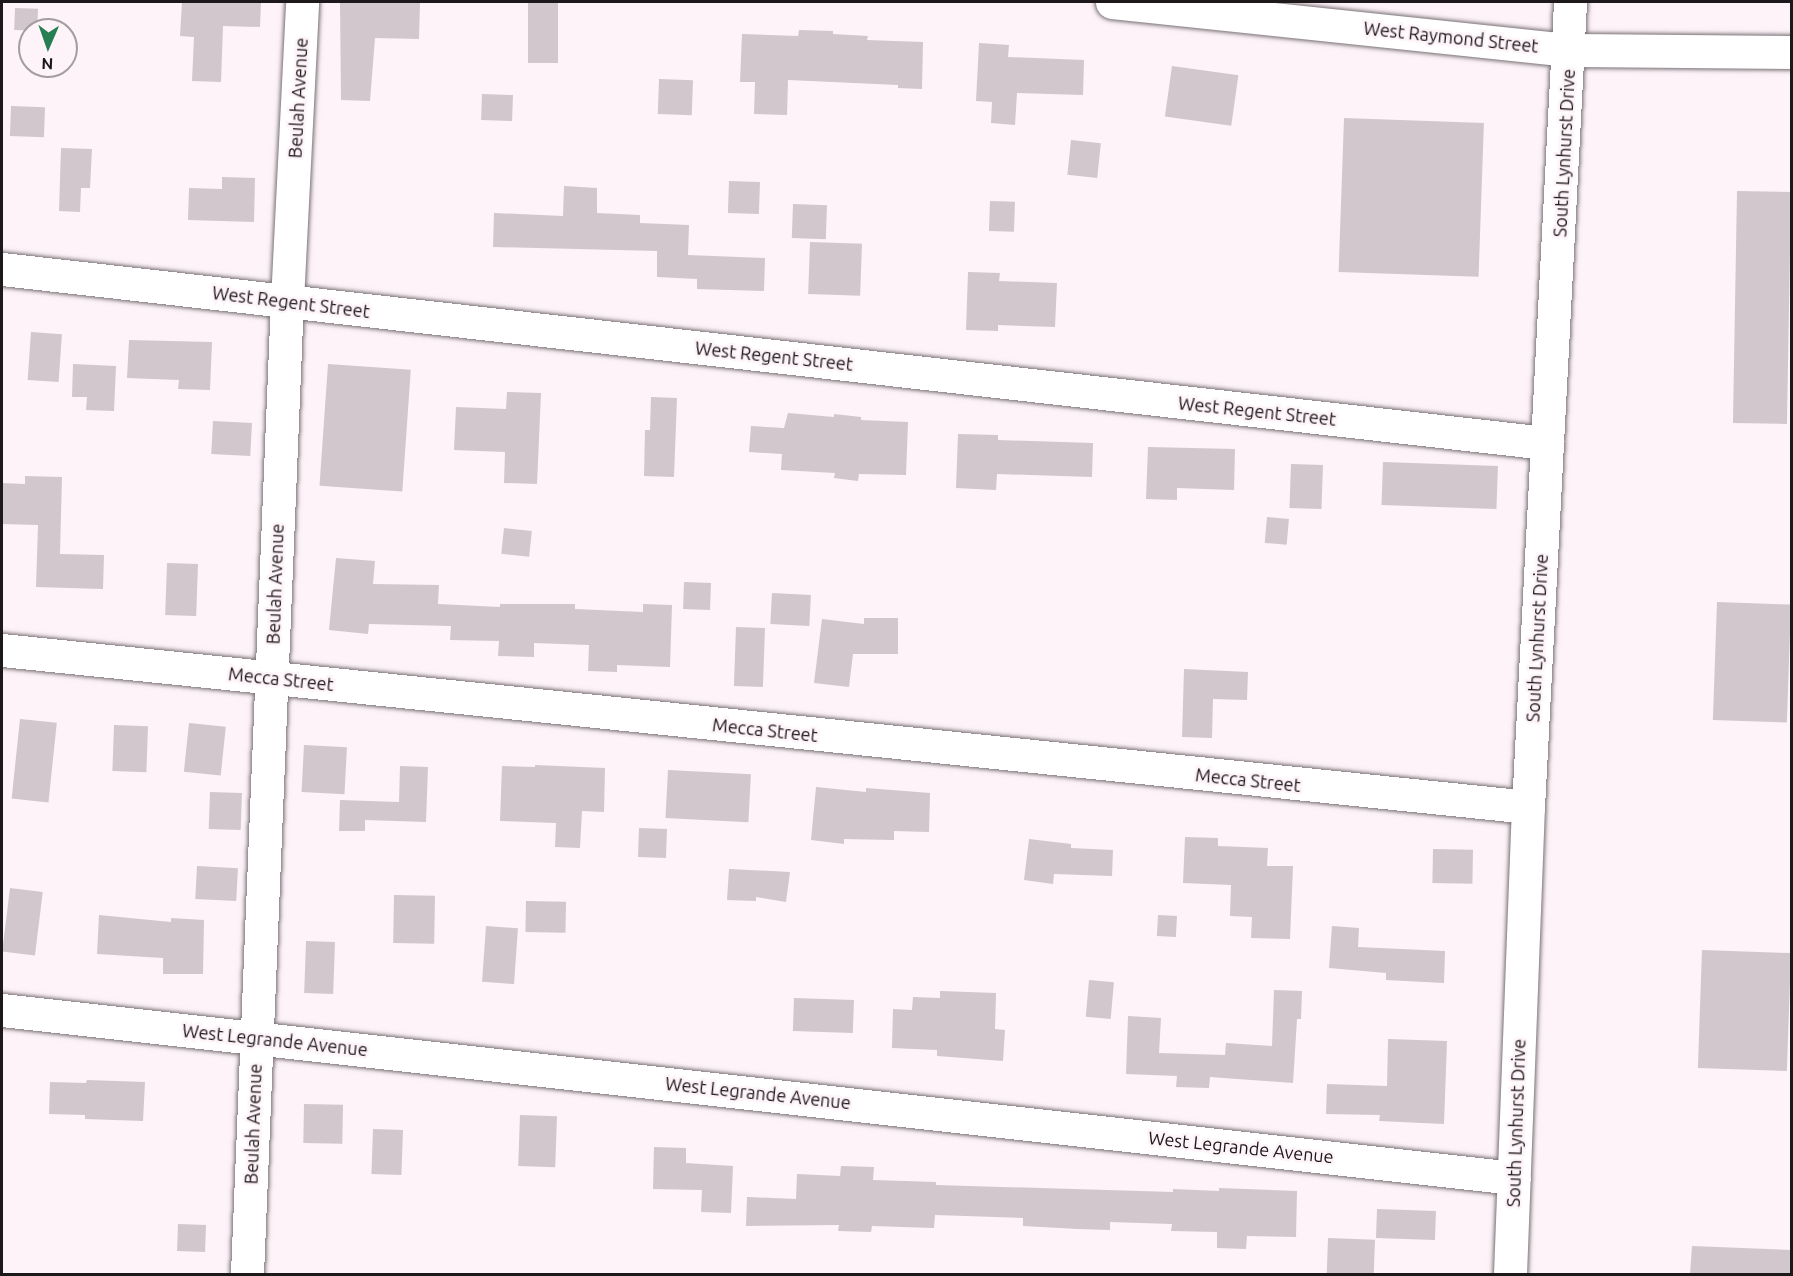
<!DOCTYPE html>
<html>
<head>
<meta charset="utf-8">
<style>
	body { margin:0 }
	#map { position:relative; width:1793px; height:1276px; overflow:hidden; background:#fdf3f8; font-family:Ubuntu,sans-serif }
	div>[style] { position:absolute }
	.building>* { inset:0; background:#d1c7cc; transform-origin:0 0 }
	.roads { filter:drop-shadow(0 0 2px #797176) drop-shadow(0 0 2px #797176) }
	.minor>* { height:33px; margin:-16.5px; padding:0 16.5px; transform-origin:16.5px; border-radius:16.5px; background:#fff }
	.major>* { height:33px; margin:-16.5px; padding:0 16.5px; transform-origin:16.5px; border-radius:16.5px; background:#fff }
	span { translate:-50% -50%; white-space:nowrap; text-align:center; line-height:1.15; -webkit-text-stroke:5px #fdf3f8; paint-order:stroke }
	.street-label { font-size:18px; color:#1d191b }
	.frame { position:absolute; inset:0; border:3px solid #1d191b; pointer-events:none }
	.north { position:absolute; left:18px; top:18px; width:60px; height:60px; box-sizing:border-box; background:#fdf3f8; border:2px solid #a39ca0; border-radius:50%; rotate:182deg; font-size:16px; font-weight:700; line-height:24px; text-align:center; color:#1d191b }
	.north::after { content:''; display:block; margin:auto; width:21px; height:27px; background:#267e52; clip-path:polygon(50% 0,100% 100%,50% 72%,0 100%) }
</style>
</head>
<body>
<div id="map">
	<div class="building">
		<i style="clip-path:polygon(182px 2px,261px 2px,260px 27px,223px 26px,221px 82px,192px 81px,194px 37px,180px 36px)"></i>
		<i style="clip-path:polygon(340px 2px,420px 2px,419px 39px,375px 38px,370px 101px,341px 100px)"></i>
		<i style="left:528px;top:2px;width:30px;height:61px"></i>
		<i style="left:15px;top:8px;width:23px;height:22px;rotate:2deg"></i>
		<i style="clip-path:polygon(799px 30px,833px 31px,833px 34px,868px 36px,867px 40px,923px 42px,922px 89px,898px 88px,898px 85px,788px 80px,787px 115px,754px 114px,755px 82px,740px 82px,742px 34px,798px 36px)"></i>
		<i style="clip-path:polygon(979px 43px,1009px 45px,1008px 57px,1084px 60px,1083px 95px,1017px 93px,1015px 125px,991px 123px,992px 102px,976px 101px)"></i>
		<i style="left:1172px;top:66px;width:67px;height:51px;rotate:8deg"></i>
		<i style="left:659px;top:79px;width:34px;height:35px;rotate:2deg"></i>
		<i style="left:482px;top:94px;width:31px;height:26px;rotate:2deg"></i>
		<i style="left:11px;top:106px;width:34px;height:30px;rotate:2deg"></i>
		<i style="left:1344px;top:118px;width:140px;height:154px;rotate:2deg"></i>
		<i style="left:1071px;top:140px;width:30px;height:35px;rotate:6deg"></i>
		<i style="clip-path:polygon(61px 148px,92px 149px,90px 188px,81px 188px,80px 212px,59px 211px)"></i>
		<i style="clip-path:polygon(222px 177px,255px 178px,254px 222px,188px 220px,189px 188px,222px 189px)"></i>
		<i style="left:729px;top:181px;width:31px;height:32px;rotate:2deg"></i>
		<i style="clip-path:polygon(564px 186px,597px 188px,597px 213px,640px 215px,640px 223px,689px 225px,688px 255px,765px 258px,764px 291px,697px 289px,697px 279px,657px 277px,657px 251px,493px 247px,494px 213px,563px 216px)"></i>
		<i style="left:1737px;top:191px;width:54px;height:232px;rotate:1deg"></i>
		<i style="left:990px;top:201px;width:25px;height:30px;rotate:2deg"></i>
		<i style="left:793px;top:204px;width:34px;height:34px;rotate:2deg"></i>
		<i style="left:810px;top:242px;width:52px;height:52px;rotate:2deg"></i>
		<i style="clip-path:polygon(968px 272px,1000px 273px,999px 281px,1057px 283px,1055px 327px,998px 325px,998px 331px,966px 330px)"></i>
		<i style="left:31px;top:332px;width:31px;height:48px;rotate:4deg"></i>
		<i style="clip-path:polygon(129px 340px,212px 342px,210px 390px,178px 389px,179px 380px,127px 378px)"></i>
		<i style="clip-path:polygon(73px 364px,116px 366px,114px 411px,86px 410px,87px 397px,72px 397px)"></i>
		<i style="left:328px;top:364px;width:83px;height:122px;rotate:4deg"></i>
		<i style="clip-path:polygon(507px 392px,541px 393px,537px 484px,504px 483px,505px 452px,454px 450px,456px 407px,506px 409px)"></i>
		<i style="clip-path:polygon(651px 397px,677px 398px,674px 477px,644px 476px,645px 430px,650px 430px)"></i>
		<i style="clip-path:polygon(788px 413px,834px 417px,834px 414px,861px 417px,861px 420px,908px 422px,906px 475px,859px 474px,858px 481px,834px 478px,835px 473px,781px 470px,782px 454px,749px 452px,751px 426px,784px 428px)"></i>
		<i style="left:213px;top:421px;width:39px;height:33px;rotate:3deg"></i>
		<i style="clip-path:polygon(958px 434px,998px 435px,998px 440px,1093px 443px,1092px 477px,997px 474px,996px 490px,956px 488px)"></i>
		<i style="clip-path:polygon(1148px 447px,1235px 449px,1234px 490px,1177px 488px,1177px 500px,1146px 499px)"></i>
		<i style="left:1383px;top:462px;width:115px;height:43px;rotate:2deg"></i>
		<i style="left:1291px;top:464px;width:32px;height:44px;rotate:2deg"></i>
		<i style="clip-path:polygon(25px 476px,62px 477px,60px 554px,104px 555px,103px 589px,36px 587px,38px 525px,2px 524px,2px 483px,25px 484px)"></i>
		<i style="left:1267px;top:517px;width:22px;height:26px;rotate:5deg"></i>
		<i style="left:504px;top:528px;width:28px;height:26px;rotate:6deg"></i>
		<i style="clip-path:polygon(336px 558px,375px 561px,373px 584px,439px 585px,438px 604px,500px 607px,500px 604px,575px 604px,575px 609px,643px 612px,643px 604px,672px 605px,670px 667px,617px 665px,617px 672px,588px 671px,589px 645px,534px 643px,534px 657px,498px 656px,499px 641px,450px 640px,451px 626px,369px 624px,368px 634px,329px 630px)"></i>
		<i style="left:167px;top:563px;width:31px;height:52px;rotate:2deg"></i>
		<i style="left:684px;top:582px;width:27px;height:27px;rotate:2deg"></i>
		<i style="left:772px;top:593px;width:39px;height:31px;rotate:3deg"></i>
		<i style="left:1717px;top:602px;width:74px;height:118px;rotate:2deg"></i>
		<i style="clip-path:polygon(864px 618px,898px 618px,898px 654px,853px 654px,849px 687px,814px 683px,822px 619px,864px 624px)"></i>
		<i style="left:736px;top:627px;width:29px;height:59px;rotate:2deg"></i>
		<i style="clip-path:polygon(1184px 669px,1248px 672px,1247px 700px,1213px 699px,1212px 738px,1182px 737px)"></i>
		<i style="left:20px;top:719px;width:37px;height:80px;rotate:6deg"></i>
		<i style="left:189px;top:723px;width:37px;height:49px;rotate:6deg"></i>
		<i style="left:114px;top:725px;width:34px;height:46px;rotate:2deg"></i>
		<i style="left:304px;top:745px;width:43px;height:47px;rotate:3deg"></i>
		<i style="clip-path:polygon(535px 765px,605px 768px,604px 812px,582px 811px,580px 848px,555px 847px,556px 823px,500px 821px,502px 766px,535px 767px)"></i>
		<i style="clip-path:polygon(400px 766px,428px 767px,426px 822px,365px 820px,365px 831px,339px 831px,340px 800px,399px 802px)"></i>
		<i style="left:668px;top:770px;width:83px;height:48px;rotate:3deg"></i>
		<i style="clip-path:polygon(816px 787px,866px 792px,866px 788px,930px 793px,929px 832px,894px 831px,894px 840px,844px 839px,844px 844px,811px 840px)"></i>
		<i style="left:210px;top:792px;width:32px;height:37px;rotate:2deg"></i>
		<i style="left:639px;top:828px;width:28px;height:29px;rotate:2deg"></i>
		<i style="clip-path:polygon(1185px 837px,1218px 838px,1218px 846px,1268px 848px,1267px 866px,1293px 866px,1290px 939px,1251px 938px,1252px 917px,1230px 916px,1231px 885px,1183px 883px)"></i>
		<i style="clip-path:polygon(1029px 839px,1071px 844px,1071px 848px,1113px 850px,1112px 876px,1054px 874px,1053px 884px,1024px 880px)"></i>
		<i style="left:1433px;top:849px;width:40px;height:34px;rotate:1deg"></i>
		<i style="left:197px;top:866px;width:41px;height:33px;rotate:3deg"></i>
		<i style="clip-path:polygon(729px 869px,790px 872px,786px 902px,756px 897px,756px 901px,727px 900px)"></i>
		<i style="left:10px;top:888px;width:33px;height:64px;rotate:7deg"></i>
		<i style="left:394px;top:895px;width:41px;height:48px;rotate:1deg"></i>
		<i style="left:526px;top:901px;width:40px;height:31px;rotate:1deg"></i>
		<i style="clip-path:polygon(99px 915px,171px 922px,171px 918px,204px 920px,203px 974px,163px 974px,163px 958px,97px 954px)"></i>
		<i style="left:1158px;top:915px;width:19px;height:21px;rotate:3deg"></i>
		<i style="left:486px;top:926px;width:32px;height:56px;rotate:4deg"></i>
		<i style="clip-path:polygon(1332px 926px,1359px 928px,1358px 947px,1445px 951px,1444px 983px,1386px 980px,1386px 973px,1329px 968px)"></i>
		<i style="left:306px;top:941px;width:29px;height:52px;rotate:2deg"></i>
		<i style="left:1702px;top:950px;width:89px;height:118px;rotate:2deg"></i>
		<i style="left:1089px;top:980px;width:25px;height:37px;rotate:5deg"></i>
		<i style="clip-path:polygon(1274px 990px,1302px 991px,1301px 1019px,1297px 1019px,1293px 1083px,1210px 1077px,1209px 1088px,1176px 1087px,1177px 1076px,1126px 1074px,1128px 1016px,1161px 1018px,1159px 1053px,1225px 1055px,1226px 1043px,1272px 1046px)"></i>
		<i style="clip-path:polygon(940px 991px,996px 993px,995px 1029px,1005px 1030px,1003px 1061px,937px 1056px,937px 1050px,892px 1048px,893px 1009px,912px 1010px,913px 997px,940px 998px)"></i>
		<i style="left:794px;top:998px;width:60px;height:33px;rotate:2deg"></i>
		<i style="clip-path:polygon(1388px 1039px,1447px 1041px,1444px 1124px,1379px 1121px,1380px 1115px,1326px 1114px,1327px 1084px,1387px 1086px)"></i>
		<i style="clip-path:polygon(87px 1080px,145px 1082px,143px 1121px,85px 1119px,85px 1115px,49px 1114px,50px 1082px,86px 1083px)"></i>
		<i style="left:304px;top:1104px;width:39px;height:39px;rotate:1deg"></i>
		<i style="left:520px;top:1115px;width:37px;height:51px;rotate:2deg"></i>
		<i style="left:373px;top:1129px;width:30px;height:45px;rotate:2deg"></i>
		<i style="clip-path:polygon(654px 1147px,686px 1148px,686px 1163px,733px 1166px,731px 1213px,701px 1212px,702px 1190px,653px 1189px)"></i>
		<i style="clip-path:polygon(841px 1166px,874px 1167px,873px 1180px,936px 1182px,936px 1185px,1173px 1192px,1173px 1189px,1219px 1191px,1219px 1188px,1297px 1191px,1296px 1237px,1247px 1236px,1246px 1249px,1217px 1248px,1217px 1232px,1171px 1231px,1172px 1224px,1110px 1222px,1110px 1230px,1078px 1229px,1023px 1226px,1023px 1218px,935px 1215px,934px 1228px,872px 1226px,871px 1232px,838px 1231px,839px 1225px,746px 1226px,747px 1197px,796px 1199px,797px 1174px,840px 1176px)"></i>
		<i style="left:1377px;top:1209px;width:59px;height:29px;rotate:2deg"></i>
		<i style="left:178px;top:1224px;width:28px;height:27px;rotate:2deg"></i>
		<i style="left:1328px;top:1238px;width:47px;height:37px;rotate:2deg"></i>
		<i style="clip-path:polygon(1692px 1246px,1791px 1250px,1791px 1275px,1690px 1275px)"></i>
	</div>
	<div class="roads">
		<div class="minor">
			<i style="left:1112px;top:2px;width:460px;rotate:6deg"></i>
			<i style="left:1569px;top:50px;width:223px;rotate:0.5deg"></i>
			<i style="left:2px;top:269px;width:1555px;rotate:6.43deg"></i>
			<i style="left:2px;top:650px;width:1534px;rotate:5.87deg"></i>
			<i style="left:2px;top:1010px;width:1521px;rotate:6.34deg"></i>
			<i style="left:247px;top:1274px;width:974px;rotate:-87.65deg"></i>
			<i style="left:287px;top:301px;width:299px;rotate:-87.1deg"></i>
		</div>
		<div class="major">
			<i style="left:1510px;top:1274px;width:467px;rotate:-87.8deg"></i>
			<i style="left:1528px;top:807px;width:806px;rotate:-87.01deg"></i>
		</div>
	</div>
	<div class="street-label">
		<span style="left:1451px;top:37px;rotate:6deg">West Raymond Street</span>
		<span style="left:298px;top:98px;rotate:-87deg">Beulah Avenue</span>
		<span style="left:1564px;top:153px;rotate:-87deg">South Lynhurst Drive</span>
		<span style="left:291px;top:302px;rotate:7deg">West Regent Street</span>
		<span style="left:774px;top:356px;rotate:6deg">West Regent Street</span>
		<span style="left:1257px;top:411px;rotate:6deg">West Regent Street</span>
		<span style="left:275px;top:584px;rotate:-88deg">Beulah Avenue</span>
		<span style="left:1537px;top:638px;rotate:-87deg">South Lynhurst Drive</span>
		<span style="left:281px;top:679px;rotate:6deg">Mecca Street</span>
		<span style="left:765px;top:730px;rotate:6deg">Mecca Street</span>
		<span style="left:1248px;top:780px;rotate:6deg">Mecca Street</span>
		<span style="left:275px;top:1040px;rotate:6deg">West Legrande Avenue</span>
		<span style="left:758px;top:1093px;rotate:6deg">West Legrande Avenue</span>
		<span style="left:1516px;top:1123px;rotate:-88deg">South Lynhurst Drive</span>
		<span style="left:253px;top:1124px;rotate:-88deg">Beulah Avenue</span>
		<span style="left:1241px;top:1147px;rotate:6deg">West Legrande Avenue</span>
	</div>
	<div class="frame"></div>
	<div class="north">N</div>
</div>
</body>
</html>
